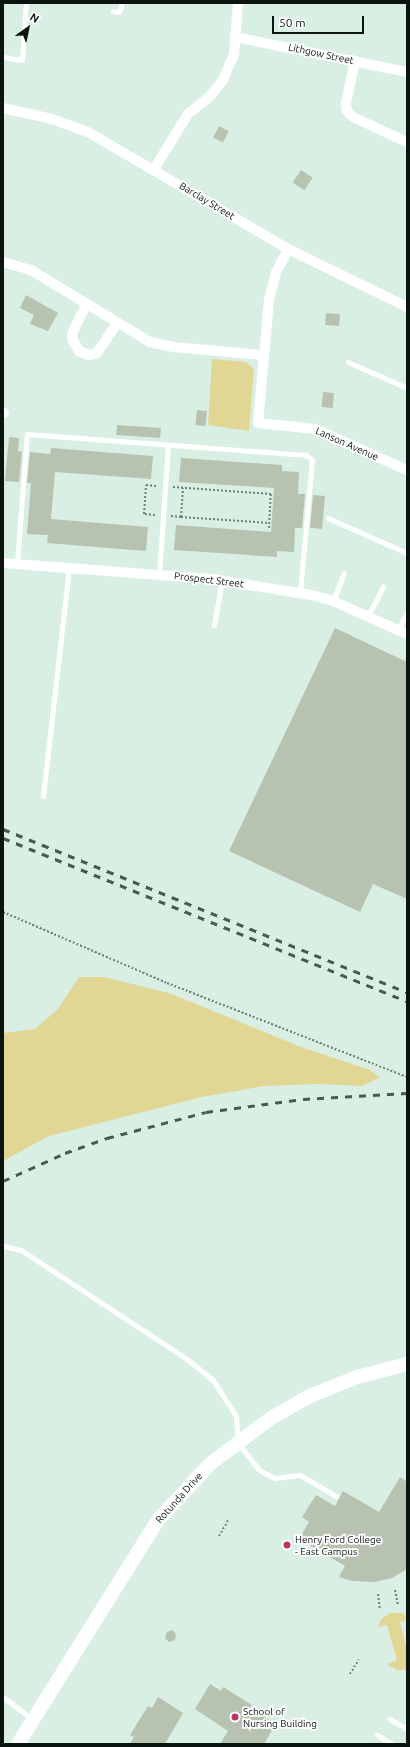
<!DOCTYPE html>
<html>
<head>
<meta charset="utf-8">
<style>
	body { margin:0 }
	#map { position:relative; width:410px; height:1747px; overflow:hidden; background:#d9efe4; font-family:Ubuntu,sans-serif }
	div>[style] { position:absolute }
	.green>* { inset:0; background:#e2d694 }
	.building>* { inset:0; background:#b8c2b0; transform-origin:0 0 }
	.path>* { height:2px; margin-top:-1px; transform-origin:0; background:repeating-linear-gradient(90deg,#6f7e77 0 2px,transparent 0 4px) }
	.service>* { height:5px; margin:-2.5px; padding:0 2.5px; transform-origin:2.5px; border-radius:2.5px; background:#fff }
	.minor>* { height:10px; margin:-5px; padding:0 5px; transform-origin:5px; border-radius:5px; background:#fff }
	.secondary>* { height:14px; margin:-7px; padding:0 7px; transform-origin:7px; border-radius:7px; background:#fff }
	.rail>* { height:3px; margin-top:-1.5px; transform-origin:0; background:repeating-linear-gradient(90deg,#4b5751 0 7px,transparent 0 14px) }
	.dots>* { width:11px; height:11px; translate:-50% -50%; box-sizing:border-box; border:2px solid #fff; border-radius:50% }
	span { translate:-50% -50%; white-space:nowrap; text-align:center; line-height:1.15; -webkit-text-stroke:3.5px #fff; paint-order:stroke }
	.street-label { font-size:10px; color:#0c1410 }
	.poi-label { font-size:10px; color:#0c1410 }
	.left { translate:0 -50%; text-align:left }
	.frame { position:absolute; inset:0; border:4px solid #0c1410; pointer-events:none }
	.north { position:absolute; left:8px; top:8px; width:40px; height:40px; -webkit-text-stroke:3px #fff; paint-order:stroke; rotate:33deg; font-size:11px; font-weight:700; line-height:16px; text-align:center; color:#0c1410 }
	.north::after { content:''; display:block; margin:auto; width:14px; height:18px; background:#0c1410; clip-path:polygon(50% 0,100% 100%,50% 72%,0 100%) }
	.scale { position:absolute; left:272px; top:16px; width:92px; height:18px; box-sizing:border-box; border:2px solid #0c1410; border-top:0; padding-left:5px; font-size:12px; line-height:14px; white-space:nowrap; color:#0c1410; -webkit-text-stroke:3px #fff; paint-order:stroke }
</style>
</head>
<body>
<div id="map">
	<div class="green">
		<i style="clip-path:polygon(212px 359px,246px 362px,254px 369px,249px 431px,208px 425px)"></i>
		<i style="clip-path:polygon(79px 977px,104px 977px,169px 993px,301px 1047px,370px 1070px,380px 1078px,361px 1086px,318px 1084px,264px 1086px,202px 1097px,49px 1136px,3px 1161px,3px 1033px,35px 1029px,58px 1009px)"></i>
		<i style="clip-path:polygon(390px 1613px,401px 1613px,407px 1616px,407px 1620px,400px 1622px,407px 1650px,407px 1670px,397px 1670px,387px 1664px,397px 1660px,387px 1625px,378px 1627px,381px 1619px)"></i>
	</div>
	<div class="building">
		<i style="left:219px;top:126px;width:11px;height:13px;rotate:27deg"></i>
		<i style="left:301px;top:170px;width:14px;height:15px;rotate:34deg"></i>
		<i style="clip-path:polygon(26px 295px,58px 313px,48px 331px,30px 324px,34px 315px,20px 308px)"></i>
		<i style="left:326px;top:313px;width:14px;height:12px;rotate:4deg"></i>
		<i style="left:323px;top:392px;width:11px;height:15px;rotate:5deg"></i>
		<i style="left:197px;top:410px;width:10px;height:15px;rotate:6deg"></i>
		<i style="left:117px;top:425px;width:44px;height:10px;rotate:4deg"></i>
		<i style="clip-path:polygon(9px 437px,19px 438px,18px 451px,22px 452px,19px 482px,5px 481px)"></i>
		<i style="clip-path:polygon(51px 448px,153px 456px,151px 479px,55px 472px,51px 519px,148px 527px,146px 551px,47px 543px,48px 535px,27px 534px,31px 483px,27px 483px,30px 452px,50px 454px)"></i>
		<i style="clip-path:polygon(181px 458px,282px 465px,282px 471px,299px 472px,298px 494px,305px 494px,302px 528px,295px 528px,294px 552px,277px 551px,277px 557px,174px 550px,176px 525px,271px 532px,274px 488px,179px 482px)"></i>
		<i style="left:313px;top:495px;width:12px;height:33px;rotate:5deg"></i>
		<i style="clip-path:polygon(335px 628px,407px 662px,407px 899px,373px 884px,360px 912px,229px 851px)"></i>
		<i style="clip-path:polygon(400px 1477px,407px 1482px,407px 1569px,392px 1578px,374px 1582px,352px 1581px,339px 1577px,345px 1566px,299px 1539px,309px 1522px,302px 1517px,316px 1495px,335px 1506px,343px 1491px,379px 1512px)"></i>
		<i style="clip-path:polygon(173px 1630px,176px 1635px,175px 1640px,169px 1642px,165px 1638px,167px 1632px)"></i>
		<i style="clip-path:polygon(210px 1684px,221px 1691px,223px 1687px,252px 1705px,250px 1708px,276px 1724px,264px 1744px,220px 1744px,228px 1731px,195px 1709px)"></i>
		<i style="clip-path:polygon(158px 1697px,183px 1713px,165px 1744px,130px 1744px,134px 1737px,130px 1735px,148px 1706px,152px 1708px)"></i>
	</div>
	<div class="path">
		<i style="left:173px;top:487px;width:98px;rotate:4.1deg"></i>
		<i style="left:155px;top:515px;width:11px;rotate:-175deg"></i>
		<i style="left:144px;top:514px;width:29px;rotate:-86deg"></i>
		<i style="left:146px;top:485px;width:10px;rotate:6deg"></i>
		<i style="left:171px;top:516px;width:10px;rotate:6deg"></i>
		<i style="left:181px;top:517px;width:29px;rotate:-86deg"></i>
		<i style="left:181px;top:517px;width:88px;rotate:3.9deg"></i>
		<i style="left:269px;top:528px;width:36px;rotate:-87deg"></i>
		<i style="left:3px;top:912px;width:179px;rotate:23.4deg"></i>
		<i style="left:167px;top:983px;width:258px;rotate:21.4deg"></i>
		<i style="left:219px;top:1536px;width:20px;rotate:-60deg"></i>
		<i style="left:395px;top:1590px;width:16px;rotate:79deg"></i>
		<i style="left:378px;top:1594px;width:16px;rotate:83deg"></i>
		<i style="left:350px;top:1674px;width:17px;rotate:-59deg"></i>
	</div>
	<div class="service">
		<i style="left:113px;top:11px;width:6px;rotate:9deg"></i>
		<i style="left:119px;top:12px;width:9px;rotate:-72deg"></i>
		<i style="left:3px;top:57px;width:19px;rotate:9deg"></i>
		<i style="left:22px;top:60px;width:57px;rotate:-86deg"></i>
		<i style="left:348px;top:362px;width:64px;rotate:23.8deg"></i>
		<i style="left:328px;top:518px;width:86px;rotate:23.9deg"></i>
		<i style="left:17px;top:563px;width:129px;rotate:-85.6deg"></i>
		<i style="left:27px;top:434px;width:280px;rotate:4.3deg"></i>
		<i style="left:306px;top:455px;width:8px;rotate:40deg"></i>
		<i style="left:312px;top:460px;width:134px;rotate:95.2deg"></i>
		<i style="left:159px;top:574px;width:129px;rotate:-86deg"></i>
		<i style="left:333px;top:601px;width:30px;rotate:-69deg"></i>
		<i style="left:368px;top:616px;width:33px;rotate:-63deg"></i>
		<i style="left:214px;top:625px;width:46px;rotate:-79.9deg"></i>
		<i style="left:398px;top:630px;width:20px;rotate:-63deg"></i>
		<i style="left:43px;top:796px;width:229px;rotate:-83.5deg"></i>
		<i style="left:3px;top:1246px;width:18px;rotate:13deg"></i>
		<i style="left:21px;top:1250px;width:199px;rotate:33.3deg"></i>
		<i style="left:187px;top:1359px;width:33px;rotate:39deg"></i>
		<i style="left:213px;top:1380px;width:43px;rotate:57.4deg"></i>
		<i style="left:236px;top:1416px;width:27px;rotate:86deg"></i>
		<i style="left:238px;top:1443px;width:34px;rotate:52deg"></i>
		<i style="left:259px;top:1470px;width:18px;rotate:27deg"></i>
		<i style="left:275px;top:1478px;width:25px;rotate:-7deg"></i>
		<i style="left:300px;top:1475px;width:42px;rotate:30.3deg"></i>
		<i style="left:3px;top:1697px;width:36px;rotate:37deg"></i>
		<i style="left:390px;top:1719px;width:20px;rotate:30deg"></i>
		<i style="left:377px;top:1735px;width:17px;rotate:31deg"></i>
	</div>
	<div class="minor">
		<i style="left:235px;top:37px;width:176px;rotate:11.5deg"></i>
		<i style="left:355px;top:61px;width:43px;rotate:102.1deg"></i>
		<i style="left:346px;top:103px;width:8px;rotate:83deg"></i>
		<i style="left:347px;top:111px;width:8px;rotate:45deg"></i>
		<i style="left:353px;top:117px;width:60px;rotate:24.8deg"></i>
		<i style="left:3px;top:108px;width:50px;rotate:12.7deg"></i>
		<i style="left:52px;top:119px;width:38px;rotate:20deg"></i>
		<i style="left:88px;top:132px;width:232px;rotate:30.3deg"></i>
		<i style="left:288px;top:249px;width:132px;rotate:26deg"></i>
		<i style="left:154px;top:169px;width:65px;rotate:-58.3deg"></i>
		<i style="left:188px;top:114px;width:28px;rotate:-39deg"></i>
		<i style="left:210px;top:96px;width:21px;rotate:-51deg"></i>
		<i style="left:223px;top:80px;width:28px;rotate:-67deg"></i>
		<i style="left:234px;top:54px;width:51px;rotate:-85.5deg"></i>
		<i style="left:288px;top:249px;width:27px;rotate:117deg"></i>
		<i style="left:276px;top:273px;width:28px;rotate:105deg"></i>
		<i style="left:269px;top:300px;width:123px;rotate:95.1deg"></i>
		<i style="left:258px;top:423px;width:57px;rotate:6deg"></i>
		<i style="left:315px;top:429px;width:101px;rotate:24deg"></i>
		<i style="left:3px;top:262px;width:29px;rotate:16deg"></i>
		<i style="left:31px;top:270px;width:139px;rotate:31.2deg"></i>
		<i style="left:150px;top:342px;width:24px;rotate:12deg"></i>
		<i style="left:173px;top:347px;width:90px;rotate:5.1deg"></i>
		<i style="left:86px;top:305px;width:32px;rotate:116deg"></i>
		<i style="left:72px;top:334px;width:7px;rotate:82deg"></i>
		<i style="left:73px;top:341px;width:12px;rotate:59deg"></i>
		<i style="left:79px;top:351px;width:11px;rotate:22deg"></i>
		<i style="left:89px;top:355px;width:8px;rotate:-14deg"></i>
		<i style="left:97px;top:353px;width:36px;rotate:-56deg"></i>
		<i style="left:3px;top:413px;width:1px"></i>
		<i style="left:3px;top:563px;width:210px;rotate:4.4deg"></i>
		<i style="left:212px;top:579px;width:100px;rotate:9.2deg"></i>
		<i style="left:311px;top:595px;width:23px;rotate:15deg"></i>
		<i style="left:333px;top:601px;width:81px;rotate:24deg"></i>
	</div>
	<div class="secondary">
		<i style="left:18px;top:1744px;width:264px;rotate:-58deg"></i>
		<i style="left:158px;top:1520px;width:76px;rotate:-47.1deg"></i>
		<i style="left:210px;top:1464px;width:76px;rotate:-37deg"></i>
		<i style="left:271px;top:1418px;width:45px;rotate:-29.4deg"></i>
		<i style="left:310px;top:1396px;width:51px;rotate:-22deg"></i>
		<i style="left:357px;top:1377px;width:52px;rotate:-14.6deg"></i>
	</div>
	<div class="rail">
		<i style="left:3px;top:829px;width:436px;rotate:22deg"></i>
		<i style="left:3px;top:838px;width:436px;rotate:22deg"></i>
		<i style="left:3px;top:1181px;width:68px;rotate:-24.3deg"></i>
		<i style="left:65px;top:1153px;width:45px;rotate:-19.7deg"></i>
		<i style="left:107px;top:1138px;width:102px;rotate:-14.7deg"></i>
		<i style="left:206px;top:1112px;width:98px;rotate:-7.6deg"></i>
		<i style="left:303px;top:1099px;width:104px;rotate:-3.3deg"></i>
	</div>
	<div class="dots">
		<i style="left:287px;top:1545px;background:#bf3264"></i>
		<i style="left:235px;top:1717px;background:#bf3264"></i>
	</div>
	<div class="street-label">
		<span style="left:321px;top:54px;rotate:12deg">Lithgow Street</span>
		<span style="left:207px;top:201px;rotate:31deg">Barclay Street</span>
		<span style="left:347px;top:444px;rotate:24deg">Lanson Avenue</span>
		<span style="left:209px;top:580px;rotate:7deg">Prospect Street</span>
		<span style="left:179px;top:1498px;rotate:-48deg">Rotunda Drive</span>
	</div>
	<div class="poi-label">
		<span class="left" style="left:295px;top:1545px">Henry Ford College<br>- East Campus</span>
		<span class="left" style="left:243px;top:1717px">School of<br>Nursing Building</span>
	</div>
	<div class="frame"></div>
	<div class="north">N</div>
	<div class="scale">50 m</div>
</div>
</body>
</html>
